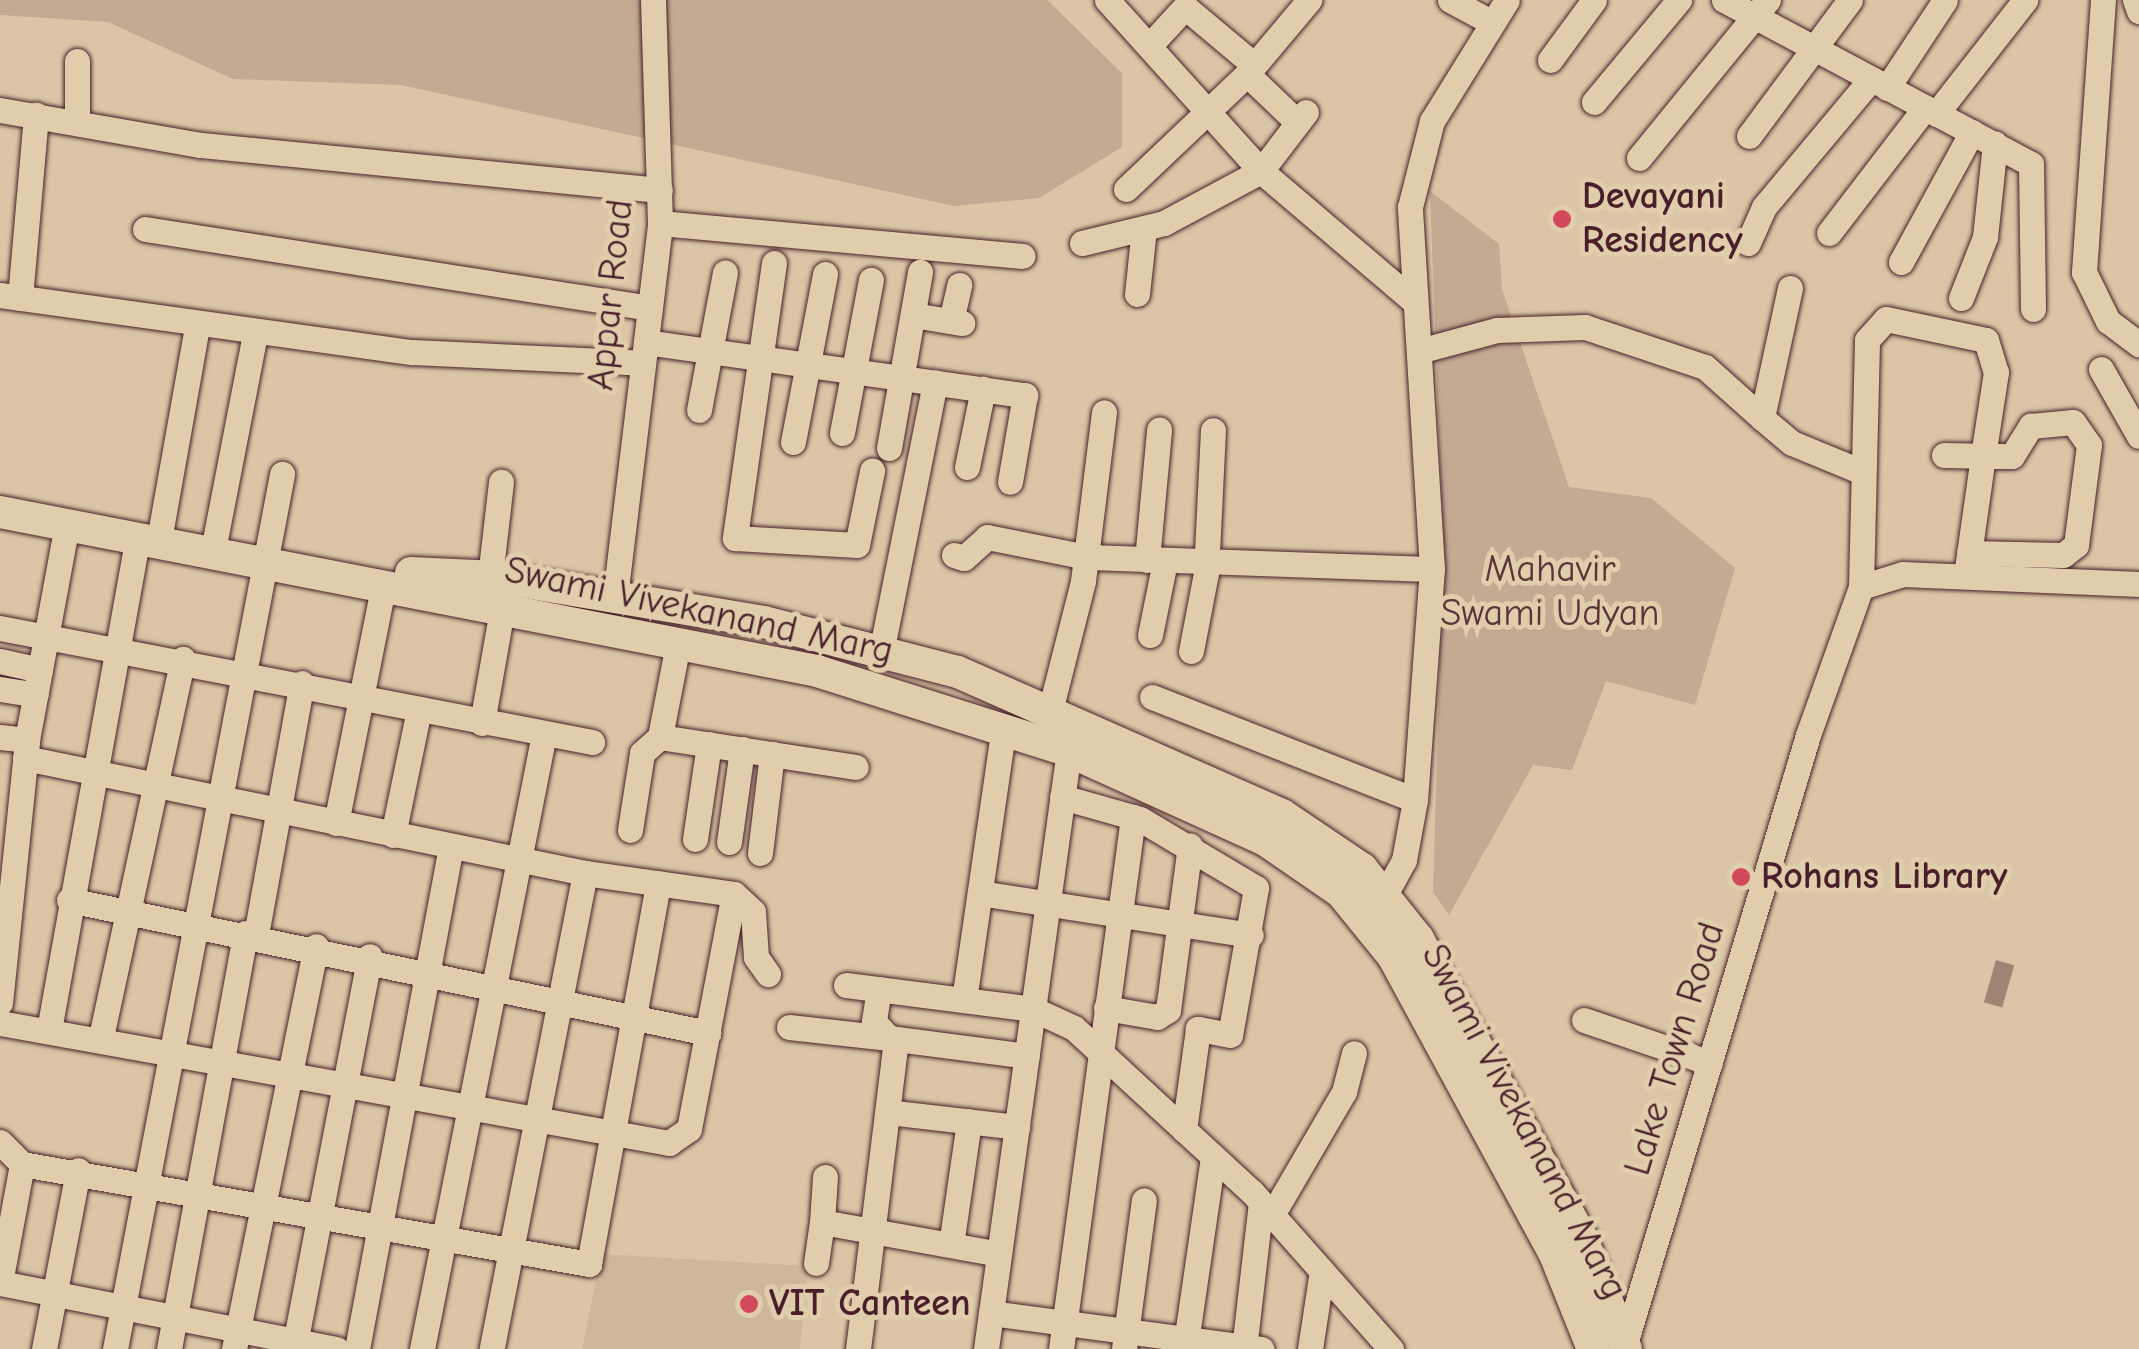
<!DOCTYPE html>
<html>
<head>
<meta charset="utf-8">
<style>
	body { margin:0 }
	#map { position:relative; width:2139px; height:1349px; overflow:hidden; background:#dac6a6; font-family:"Comic Neue",sans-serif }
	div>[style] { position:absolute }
	.built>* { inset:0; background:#ceb89c }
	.green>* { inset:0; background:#c3aa92 }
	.water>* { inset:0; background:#a08476; transform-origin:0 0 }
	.roads { filter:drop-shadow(0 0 2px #4a1f2b) drop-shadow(0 0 2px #4a1f2b) }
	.minor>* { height:25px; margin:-12.5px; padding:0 12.5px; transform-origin:12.5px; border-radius:12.5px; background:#e0cdab }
	.major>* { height:32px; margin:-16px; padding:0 16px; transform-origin:16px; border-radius:16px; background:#e0cdab }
	.dots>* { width:28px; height:28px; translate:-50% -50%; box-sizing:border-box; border:5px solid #e0cdab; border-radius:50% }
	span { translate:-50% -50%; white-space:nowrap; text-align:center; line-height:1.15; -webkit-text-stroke:10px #e0cdab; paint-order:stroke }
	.poi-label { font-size:38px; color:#4a1f2b; font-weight:700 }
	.left { translate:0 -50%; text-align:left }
	.street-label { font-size:38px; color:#4a1f2b }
	.park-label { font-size:38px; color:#5c343a }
</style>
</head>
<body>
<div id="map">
	<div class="built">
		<i style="clip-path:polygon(601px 1254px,808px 1266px,800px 1349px,582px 1349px)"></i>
	</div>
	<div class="green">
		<i style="clip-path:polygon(0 0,1047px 0,1122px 73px,1122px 147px,1039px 198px,954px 206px,401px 85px,233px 79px,108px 22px,0 15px)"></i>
		<i style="clip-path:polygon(1430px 191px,1499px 244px,1502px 289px,1569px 487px,1651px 498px,1735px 568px,1695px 705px,1606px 681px,1572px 770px,1533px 765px,1449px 915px,1433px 892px,1443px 546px)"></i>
	</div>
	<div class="water">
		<i style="left:1996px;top:960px;width:19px;height:44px;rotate:16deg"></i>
	</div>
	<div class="roads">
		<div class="minor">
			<i style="left:1107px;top:0;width:230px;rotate:48deg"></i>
			<i style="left:1261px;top:171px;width:74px;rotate:-52.7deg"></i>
			<i style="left:1450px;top:0;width:44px;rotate:28.3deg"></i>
			<i style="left:1724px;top:0;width:348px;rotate:28.1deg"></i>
			<i style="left:2031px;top:164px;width:145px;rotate:89.2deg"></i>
			<i style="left:2103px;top:0;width:273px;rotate:94deg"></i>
			<i style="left:2084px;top:272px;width:55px;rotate:63.9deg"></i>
			<i style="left:2108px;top:321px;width:39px;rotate:37deg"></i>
			<i style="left:2135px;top:0;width:12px;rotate:70deg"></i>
			<i style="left:1150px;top:45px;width:52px;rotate:-47.4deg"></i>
			<i style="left:1185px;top:7px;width:90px;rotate:40deg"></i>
			<i style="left:1550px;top:60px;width:74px;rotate:-53.7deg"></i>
			<i style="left:1247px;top:74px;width:97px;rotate:-50deg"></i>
			<i style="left:1887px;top:88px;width:105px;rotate:-56.6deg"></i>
			<i style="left:1594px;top:102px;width:133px;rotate:-50.2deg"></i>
			<i style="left:0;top:110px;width:204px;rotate:9.9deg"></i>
			<i style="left:201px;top:145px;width:461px;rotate:5.6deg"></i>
			<i style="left:1936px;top:114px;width:145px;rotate:-52deg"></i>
			<i style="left:77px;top:121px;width:60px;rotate:-90deg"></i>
			<i style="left:1749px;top:136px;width:169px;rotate:-53.4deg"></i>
			<i style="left:1639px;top:158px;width:204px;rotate:-50.8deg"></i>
			<i style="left:1126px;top:189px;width:167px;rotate:-43.5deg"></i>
			<i style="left:1247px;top:74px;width:69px;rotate:43.8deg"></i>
			<i style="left:660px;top:223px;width:364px;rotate:5.2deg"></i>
			<i style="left:145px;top:229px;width:511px;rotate:8.89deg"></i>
			<i style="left:1829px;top:233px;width:158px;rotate:-52.5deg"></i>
			<i style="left:1082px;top:243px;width:84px;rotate:-13.7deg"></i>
			<i style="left:1164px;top:223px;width:110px;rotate:-28.2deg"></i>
			<i style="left:1261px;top:171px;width:202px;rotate:40.4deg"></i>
			<i style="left:1748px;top:243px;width:39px;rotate:-66deg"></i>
			<i style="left:1764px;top:207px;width:167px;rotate:-50.1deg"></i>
			<i style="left:1901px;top:262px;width:148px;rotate:-61.4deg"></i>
			<i style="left:774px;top:263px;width:278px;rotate:98.1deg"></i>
			<i style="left:735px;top:538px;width:122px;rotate:3.3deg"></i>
			<i style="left:857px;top:545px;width:76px;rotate:-78.5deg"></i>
			<i style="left:1790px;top:288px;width:133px;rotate:102.2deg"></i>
			<i style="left:1762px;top:418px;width:39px;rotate:40deg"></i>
			<i style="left:1792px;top:443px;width:74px;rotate:22.4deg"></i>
			<i style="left:1137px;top:294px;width:65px;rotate:-83.9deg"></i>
			<i style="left:0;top:295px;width:417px;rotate:7.9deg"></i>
			<i style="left:413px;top:352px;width:230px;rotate:2.7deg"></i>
			<i style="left:20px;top:298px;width:184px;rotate:-85deg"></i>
			<i style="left:1961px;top:298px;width:66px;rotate:-68.5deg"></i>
			<i style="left:1985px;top:237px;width:94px;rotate:-83.9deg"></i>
			<i style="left:913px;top:315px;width:50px;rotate:9.3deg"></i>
			<i style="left:951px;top:321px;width:37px;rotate:-77deg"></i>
			<i style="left:646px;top:342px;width:383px;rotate:8deg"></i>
			<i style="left:1025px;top:395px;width:88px;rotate:99.8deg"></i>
			<i style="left:1419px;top:351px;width:81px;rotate:-15.1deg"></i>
			<i style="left:1497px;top:330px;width:88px;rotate:-2deg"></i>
			<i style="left:1585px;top:327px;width:126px;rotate:18.4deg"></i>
			<i style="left:1705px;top:367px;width:76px;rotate:41.8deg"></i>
			<i style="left:2101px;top:369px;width:77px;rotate:60.4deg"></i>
			<i style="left:699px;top:410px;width:140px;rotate:-79.3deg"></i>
			<i style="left:842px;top:433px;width:156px;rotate:-79.3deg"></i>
			<i style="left:793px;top:442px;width:171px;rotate:-79.2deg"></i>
			<i style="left:889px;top:448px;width:179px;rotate:-80deg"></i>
			<i style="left:1944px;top:455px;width:39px;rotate:1deg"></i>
			<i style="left:1983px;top:456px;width:113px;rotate:98.1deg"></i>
			<i style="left:967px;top:467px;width:80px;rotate:-78.4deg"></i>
			<i style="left:159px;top:540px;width:217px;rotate:-79.9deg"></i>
			<i style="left:213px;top:550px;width:221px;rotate:-79deg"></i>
			<i style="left:954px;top:555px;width:10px;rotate:17deg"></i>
			<i style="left:964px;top:558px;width:31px;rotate:-42deg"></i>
			<i style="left:987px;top:537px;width:102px;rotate:11.3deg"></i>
			<i style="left:1087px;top:557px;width:345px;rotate:2deg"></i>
			<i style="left:1147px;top:560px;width:131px;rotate:-84.7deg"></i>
			<i style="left:490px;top:577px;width:96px;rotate:-83.4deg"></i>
			<i style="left:1861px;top:587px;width:247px;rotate:-88.6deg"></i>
			<i style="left:1867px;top:340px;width:28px;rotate:-48deg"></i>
			<i style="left:1886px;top:319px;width:102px;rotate:11.9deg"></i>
			<i style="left:1986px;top:340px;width:34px;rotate:73deg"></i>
			<i style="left:1996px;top:372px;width:85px;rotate:98.8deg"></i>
			<i style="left:1983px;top:456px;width:29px"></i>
			<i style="left:2012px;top:456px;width:36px;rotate:-58deg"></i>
			<i style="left:2031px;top:426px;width:42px;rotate:-5.4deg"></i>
			<i style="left:2073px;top:422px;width:28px;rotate:55deg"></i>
			<i style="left:2089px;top:445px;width:101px;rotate:97.4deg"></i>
			<i style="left:2076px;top:545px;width:16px;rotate:142deg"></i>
			<i style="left:2063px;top:555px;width:94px;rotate:-178.8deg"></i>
			<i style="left:615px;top:597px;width:377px;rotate:-83.1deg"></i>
			<i style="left:660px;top:223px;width:223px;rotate:-91.8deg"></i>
			<i style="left:0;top:628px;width:603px;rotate:10.9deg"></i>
			<i style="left:1150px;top:635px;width:76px;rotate:-78.5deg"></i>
			<i style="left:678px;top:644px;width:95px;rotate:101deg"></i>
			<i style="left:660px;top:737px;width:198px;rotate:8.7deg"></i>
			<i style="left:1191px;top:651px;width:79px;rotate:-79.1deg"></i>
			<i style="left:1206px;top:573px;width:143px;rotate:-87.2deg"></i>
			<i style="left:881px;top:653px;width:276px;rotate:-78.7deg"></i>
			<i style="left:0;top:661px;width:41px;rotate:12.7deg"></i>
			<i style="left:0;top:689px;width:36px;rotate:9deg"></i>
			<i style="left:1152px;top:697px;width:282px;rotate:21.4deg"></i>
			<i style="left:1051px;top:707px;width:130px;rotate:-75.7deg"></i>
			<i style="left:1083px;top:581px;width:170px;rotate:-82.9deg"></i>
			<i style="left:482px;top:723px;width:116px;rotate:-80deg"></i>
			<i style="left:0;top:737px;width:27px;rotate:6deg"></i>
			<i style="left:25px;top:758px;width:572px;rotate:11.6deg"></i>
			<i style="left:585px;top:873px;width:485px;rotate:101.1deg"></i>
			<i style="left:1062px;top:797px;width:81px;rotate:15.8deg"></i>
			<i style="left:1140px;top:819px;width:135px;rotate:30.7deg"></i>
			<i style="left:1256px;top:888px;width:149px;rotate:100deg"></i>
			<i style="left:1230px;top:1035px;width:33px;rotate:-169deg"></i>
			<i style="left:1198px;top:1029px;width:102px;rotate:97.9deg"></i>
			<i style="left:336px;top:823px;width:245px;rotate:-78.7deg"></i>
			<i style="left:630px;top:830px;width:78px;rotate:-81.1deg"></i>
			<i style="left:642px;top:753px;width:24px;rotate:-42deg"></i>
			<i style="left:393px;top:835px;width:129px;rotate:-78.3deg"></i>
			<i style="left:695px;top:839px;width:96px;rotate:-81.6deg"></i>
			<i style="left:729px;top:842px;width:94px;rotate:-82deg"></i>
			<i style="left:760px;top:853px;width:100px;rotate:-83.1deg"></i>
			<i style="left:585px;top:873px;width:150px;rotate:8deg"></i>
			<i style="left:734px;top:894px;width:26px;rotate:43deg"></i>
			<i style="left:753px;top:912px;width:45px;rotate:86.2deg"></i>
			<i style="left:756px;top:957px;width:21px;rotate:55deg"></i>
			<i style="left:980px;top:893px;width:274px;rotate:8.8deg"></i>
			<i style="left:69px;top:900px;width:653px;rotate:11.76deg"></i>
			<i style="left:1377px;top:909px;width:56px;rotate:-61.1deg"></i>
			<i style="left:1404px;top:860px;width:61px;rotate:-79.6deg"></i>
			<i style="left:1415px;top:800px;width:232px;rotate:-85.8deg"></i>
			<i style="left:1432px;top:569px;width:363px;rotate:-93.5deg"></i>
			<i style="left:1410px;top:207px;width:89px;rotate:-75.7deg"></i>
			<i style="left:1432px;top:121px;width:142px;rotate:-58.2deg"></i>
			<i style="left:256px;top:935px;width:256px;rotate:-79.7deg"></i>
			<i style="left:846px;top:985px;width:189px;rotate:7.3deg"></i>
			<i style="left:1033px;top:1009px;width:45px;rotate:24.9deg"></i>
			<i style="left:1074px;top:1028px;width:242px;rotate:42.7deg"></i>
			<i style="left:1252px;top:1192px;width:210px;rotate:48.5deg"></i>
			<i style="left:879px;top:989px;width:33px;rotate:99deg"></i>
			<i style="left:874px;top:1022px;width:22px;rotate:47deg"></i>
			<i style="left:889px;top:1038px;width:139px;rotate:7.4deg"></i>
			<i style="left:964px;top:1000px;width:276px;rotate:-81.7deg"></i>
			<i style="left:0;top:1003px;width:264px;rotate:-84.1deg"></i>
			<i style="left:27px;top:740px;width:220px;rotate:-79.5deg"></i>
			<i style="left:1106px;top:1008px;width:52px;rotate:10deg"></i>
			<i style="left:1157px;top:1017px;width:13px;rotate:-32deg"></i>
			<i style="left:1168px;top:1010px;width:166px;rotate:-82.4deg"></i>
			<i style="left:1584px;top:1020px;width:133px;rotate:18.8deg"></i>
			<i style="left:0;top:1023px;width:680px;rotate:10.17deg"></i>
			<i style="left:669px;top:1143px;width:24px;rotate:-35deg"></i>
			<i style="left:689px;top:1129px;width:239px;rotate:-79.2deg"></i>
			<i style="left:789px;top:1027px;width:101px;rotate:6.3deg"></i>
			<i style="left:49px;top:1030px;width:502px;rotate:-79.79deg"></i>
			<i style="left:101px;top:1037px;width:387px;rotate:-77.8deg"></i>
			<i style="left:888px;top:1112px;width:130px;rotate:6.6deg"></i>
			<i style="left:0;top:1142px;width:31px;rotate:45deg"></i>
			<i style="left:22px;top:1164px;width:576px;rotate:10deg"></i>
			<i style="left:589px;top:1264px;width:387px;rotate:-79.7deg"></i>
			<i style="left:825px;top:1177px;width:45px;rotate:93.8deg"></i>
			<i style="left:822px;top:1222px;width:180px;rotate:10.2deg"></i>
			<i style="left:1272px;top:1215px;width:143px;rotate:-59.7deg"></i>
			<i style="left:1344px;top:1092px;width:40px;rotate:-75.6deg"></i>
			<i style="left:951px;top:1245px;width:125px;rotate:-81.7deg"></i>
			<i style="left:816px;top:1263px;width:41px;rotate:-81.7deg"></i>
			<i style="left:0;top:1283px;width:343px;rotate:11.1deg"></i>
			<i style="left:0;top:1283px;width:121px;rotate:-79.5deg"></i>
			<i style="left:991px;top:1313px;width:273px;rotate:7.6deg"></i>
			<i style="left:1625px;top:1344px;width:636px;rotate:-73.27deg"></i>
			<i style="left:1808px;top:735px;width:157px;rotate:-70.3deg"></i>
			<i style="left:1861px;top:587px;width:44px;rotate:-17.2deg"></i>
			<i style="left:1903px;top:574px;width:236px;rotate:2.4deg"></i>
			<i style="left:44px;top:1349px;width:182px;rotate:-79.2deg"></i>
			<i style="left:115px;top:1349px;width:891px;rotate:-79.19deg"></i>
			<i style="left:169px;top:1349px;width:423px;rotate:-79.6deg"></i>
			<i style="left:234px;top:1349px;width:411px;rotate:-78.5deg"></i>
			<i style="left:294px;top:1349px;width:400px;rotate:-79.1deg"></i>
			<i style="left:357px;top:1349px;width:512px;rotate:-79.41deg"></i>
			<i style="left:422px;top:1349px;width:627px;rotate:-78.78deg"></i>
			<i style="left:858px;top:1349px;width:312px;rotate:-83deg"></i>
			<i style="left:986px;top:1349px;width:619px;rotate:-82.11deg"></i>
			<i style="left:1061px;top:1349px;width:537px;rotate:-82.29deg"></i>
			<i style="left:1124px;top:1349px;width:150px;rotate:-82.4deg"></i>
			<i style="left:1185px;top:1349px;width:194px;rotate:-81.7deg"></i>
			<i style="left:1244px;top:1349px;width:147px;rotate:-83.4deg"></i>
			<i style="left:1310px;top:1349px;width:79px;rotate:-81.3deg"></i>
		</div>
		<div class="major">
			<i style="left:0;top:512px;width:832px;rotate:11.01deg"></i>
			<i style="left:817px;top:671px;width:264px;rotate:17.6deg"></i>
			<i style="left:1069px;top:751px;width:217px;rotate:24.4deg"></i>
			<i style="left:1267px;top:841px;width:90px;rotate:34.6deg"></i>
			<i style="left:1341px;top:892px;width:82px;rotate:50.9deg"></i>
			<i style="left:1393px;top:956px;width:337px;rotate:61.5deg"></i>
			<i style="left:1554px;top:1252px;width:105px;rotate:68.1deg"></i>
			<i style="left:411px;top:573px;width:84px;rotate:2.7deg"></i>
			<i style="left:495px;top:577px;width:273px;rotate:9.5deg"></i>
			<i style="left:764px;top:622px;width:200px;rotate:14.5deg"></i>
			<i style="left:958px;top:672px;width:354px;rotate:23.8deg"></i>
			<i style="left:1282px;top:815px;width:97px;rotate:34deg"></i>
			<i style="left:1362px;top:869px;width:90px;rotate:51.3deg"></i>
			<i style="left:1418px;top:939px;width:342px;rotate:61.3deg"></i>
			<i style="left:1582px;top:1239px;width:118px;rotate:68.2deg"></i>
		</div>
	</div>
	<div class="dots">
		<i style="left:1562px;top:219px;background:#d1495b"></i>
		<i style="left:1741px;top:877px;background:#d1495b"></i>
		<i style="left:749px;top:1304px;background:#d1495b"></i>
	</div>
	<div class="poi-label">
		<span class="left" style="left:1582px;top:219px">Devayani<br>Residency</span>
		<span class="left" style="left:1761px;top:877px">Rohans Library</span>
		<span class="left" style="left:769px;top:1304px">VIT Canteen</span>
	</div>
	<div class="street-label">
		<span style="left:611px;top:295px;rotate:-84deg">Appar Road</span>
		<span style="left:699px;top:611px;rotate:12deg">Swami Vivekanand Marg</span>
		<span style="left:1675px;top:1049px;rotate:-73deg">Lake Town Road</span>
		<span style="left:1524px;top:1122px;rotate:62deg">Swami Vivekanand Marg</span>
	</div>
	<div class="park-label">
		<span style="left:1550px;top:592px">Mahavir<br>Swami Udyan</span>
	</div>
</div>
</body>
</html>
